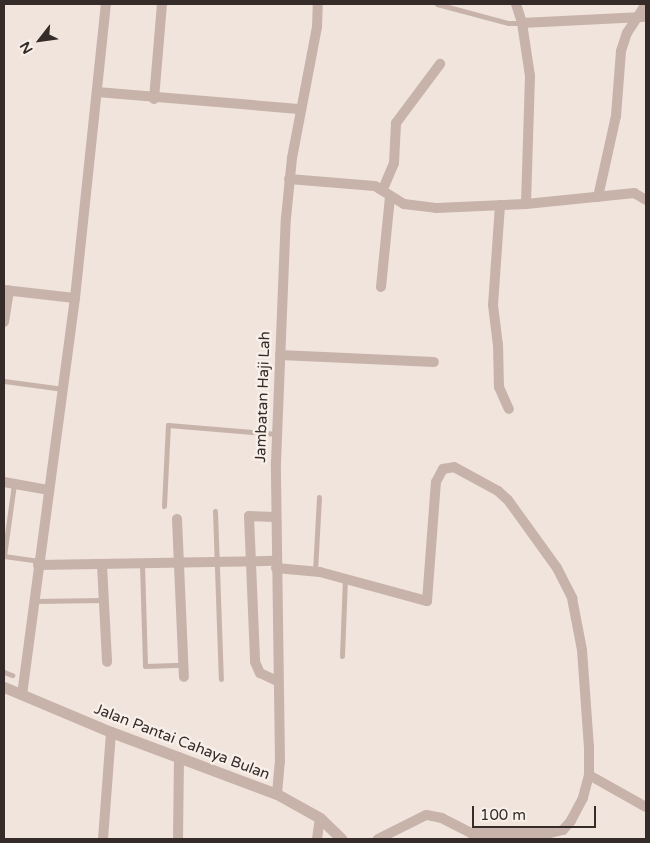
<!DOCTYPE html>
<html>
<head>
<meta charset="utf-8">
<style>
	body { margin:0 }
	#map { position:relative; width:650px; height:843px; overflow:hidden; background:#f0e4dd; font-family:"Varela Round",sans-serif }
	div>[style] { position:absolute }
	.service>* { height:5px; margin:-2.5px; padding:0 2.5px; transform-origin:2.5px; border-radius:2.5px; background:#c7b3aa }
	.minor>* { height:10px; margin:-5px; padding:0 5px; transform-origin:5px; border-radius:5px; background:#c7b3aa }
	.tertiary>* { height:11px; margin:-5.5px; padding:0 5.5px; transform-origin:5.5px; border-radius:5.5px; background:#c7b3aa }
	span { translate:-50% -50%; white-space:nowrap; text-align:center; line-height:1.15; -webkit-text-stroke:5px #f8efe9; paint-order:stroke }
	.street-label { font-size:15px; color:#352b29 }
	.frame { position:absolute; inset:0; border:5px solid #352b29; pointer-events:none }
	.north { position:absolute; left:15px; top:15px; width:50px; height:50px; -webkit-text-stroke:4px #f8efe9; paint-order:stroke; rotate:240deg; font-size:14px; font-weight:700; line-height:20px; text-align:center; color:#352b29 }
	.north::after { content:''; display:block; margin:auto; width:18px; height:22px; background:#352b29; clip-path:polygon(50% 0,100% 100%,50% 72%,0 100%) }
	.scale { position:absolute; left:472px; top:806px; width:124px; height:22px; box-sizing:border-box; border:2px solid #352b29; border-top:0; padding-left:6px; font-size:15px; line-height:18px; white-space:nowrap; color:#352b29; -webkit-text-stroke:4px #f8efe9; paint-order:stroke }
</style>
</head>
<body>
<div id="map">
	<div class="service">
		<i style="left:437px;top:4px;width:73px;rotate:15deg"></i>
		<i style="left:508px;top:23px;width:14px"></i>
		<i style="left:4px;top:381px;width:60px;rotate:7.7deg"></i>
		<i style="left:164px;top:506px;width:81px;rotate:-87.2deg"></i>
		<i style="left:168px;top:425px;width:109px;rotate:4.7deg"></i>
		<i style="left:215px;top:511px;width:168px;rotate:88deg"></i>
		<i style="left:4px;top:556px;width:73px;rotate:-82.1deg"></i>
		<i style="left:4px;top:556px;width:35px;rotate:8deg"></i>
		<i style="left:142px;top:564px;width:102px;rotate:88.3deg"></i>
		<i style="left:145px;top:666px;width:38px;rotate:-2deg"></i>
		<i style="left:315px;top:571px;width:74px;rotate:-86.9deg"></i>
		<i style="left:34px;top:601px;width:69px;rotate:-0.8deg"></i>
		<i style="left:342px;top:656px;width:77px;rotate:-87.8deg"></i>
		<i style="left:4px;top:672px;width:9px;rotate:21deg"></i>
	</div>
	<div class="minor">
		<i style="left:516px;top:4px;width:20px;rotate:72deg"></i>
		<i style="left:522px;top:23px;width:54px;rotate:81.4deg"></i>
		<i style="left:530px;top:76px;width:128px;rotate:91.8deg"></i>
		<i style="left:522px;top:23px;width:121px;rotate:-2.8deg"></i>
		<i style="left:97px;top:92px;width:205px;rotate:4.8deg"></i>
		<i style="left:154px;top:99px;width:95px;rotate:-85.2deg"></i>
		<i style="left:289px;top:179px;width:86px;rotate:4.7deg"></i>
		<i style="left:375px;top:186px;width:34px;rotate:32deg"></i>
		<i style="left:404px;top:204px;width:32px;rotate:7deg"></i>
		<i style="left:436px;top:208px;width:90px;rotate:-2.5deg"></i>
		<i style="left:526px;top:204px;width:109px;rotate:-5.8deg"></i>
		<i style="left:634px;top:193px;width:14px;rotate:30deg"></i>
		<i style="left:383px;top:189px;width:28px;rotate:-67deg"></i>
		<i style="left:394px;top:163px;width:40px;rotate:-87.1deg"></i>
		<i style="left:396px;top:123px;width:74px;rotate:-53.3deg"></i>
		<i style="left:598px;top:197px;width:83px;rotate:-77.5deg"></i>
		<i style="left:616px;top:116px;width:65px;rotate:-85.6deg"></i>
		<i style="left:621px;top:51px;width:19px;rotate:-72deg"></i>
		<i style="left:627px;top:33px;width:35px;rotate:-57deg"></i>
		<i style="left:500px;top:205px;width:100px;rotate:94deg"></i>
		<i style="left:493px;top:305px;width:39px;rotate:83deg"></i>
		<i style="left:498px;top:344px;width:43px;rotate:88.7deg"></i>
		<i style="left:499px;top:387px;width:24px;rotate:66deg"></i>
		<i style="left:381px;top:287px;width:90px;rotate:-84.3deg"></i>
		<i style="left:4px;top:290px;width:71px;rotate:6.4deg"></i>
		<i style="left:4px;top:322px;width:32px;rotate:-81deg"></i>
		<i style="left:280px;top:355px;width:154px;rotate:2.6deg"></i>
		<i style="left:4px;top:482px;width:46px;rotate:10.1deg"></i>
		<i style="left:275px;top:517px;width:26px;rotate:-178deg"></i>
		<i style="left:249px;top:516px;width:146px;rotate:87.6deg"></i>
		<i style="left:255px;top:662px;width:12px;rotate:66deg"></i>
		<i style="left:260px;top:673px;width:19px;rotate:25deg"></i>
		<i style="left:177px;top:519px;width:158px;rotate:87.5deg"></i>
		<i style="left:38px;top:565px;width:237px;rotate:-1deg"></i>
		<i style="left:102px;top:565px;width:97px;rotate:87deg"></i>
		<i style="left:276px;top:568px;width:44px;rotate:5.2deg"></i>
		<i style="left:320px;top:572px;width:111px;rotate:15.2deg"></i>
		<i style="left:427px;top:601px;width:119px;rotate:-85.7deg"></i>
		<i style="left:436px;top:482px;width:15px;rotate:-62deg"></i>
		<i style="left:443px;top:469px;width:11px;rotate:-10deg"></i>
		<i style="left:454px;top:467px;width:50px;rotate:28.6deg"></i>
		<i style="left:498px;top:491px;width:13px;rotate:42deg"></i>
		<i style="left:508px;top:500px;width:84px;rotate:54.2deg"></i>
		<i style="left:557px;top:568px;width:34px;rotate:63deg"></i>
		<i style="left:572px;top:598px;width:53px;rotate:79.1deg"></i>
		<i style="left:582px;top:650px;width:97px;rotate:85.9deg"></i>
		<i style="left:589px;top:747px;width:28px;rotate:90deg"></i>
		<i style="left:589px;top:775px;width:24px;rotate:105deg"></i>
		<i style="left:583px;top:798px;width:26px;rotate:118deg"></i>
		<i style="left:571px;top:821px;width:12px;rotate:132deg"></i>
		<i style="left:563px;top:830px;width:13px;rotate:167deg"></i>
		<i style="left:550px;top:833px;width:79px;rotate:180deg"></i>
		<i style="left:471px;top:833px;width:33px;rotate:-153deg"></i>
		<i style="left:442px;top:818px;width:16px;rotate:-169deg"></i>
		<i style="left:426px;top:815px;width:54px;rotate:153.4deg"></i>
		<i style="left:22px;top:695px;width:401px;rotate:-82.4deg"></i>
		<i style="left:75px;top:298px;width:296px;rotate:-84deg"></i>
		<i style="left:589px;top:775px;width:65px;rotate:29.3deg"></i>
		<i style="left:277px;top:794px;width:32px;rotate:-85deg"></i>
		<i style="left:280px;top:762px;width:300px;rotate:-90.8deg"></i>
		<i style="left:276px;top:462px;width:244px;rotate:-87.7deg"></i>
		<i style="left:286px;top:218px;width:60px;rotate:-84.3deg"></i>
		<i style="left:292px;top:158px;width:133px;rotate:-79.2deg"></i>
		<i style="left:317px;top:27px;width:23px;rotate:-88deg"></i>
		<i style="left:103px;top:839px;width:107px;rotate:-85.7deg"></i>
		<i style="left:178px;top:839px;width:82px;rotate:-89.3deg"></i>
		<i style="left:317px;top:839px;width:21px;rotate:-82deg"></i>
	</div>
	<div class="tertiary">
		<i style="left:4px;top:687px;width:116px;rotate:22.8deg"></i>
		<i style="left:111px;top:732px;width:177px;rotate:20.5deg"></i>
		<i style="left:277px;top:794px;width:49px;rotate:29.2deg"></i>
		<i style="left:320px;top:818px;width:30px;rotate:44deg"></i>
	</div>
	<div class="street-label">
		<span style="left:263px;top:397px;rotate:-88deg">Jambatan Haji Lah</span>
		<span style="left:182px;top:742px;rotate:21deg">Jalan Pantai Cahaya Bulan</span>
	</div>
	<div class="frame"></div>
	<div class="north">N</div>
	<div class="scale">100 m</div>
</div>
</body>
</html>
